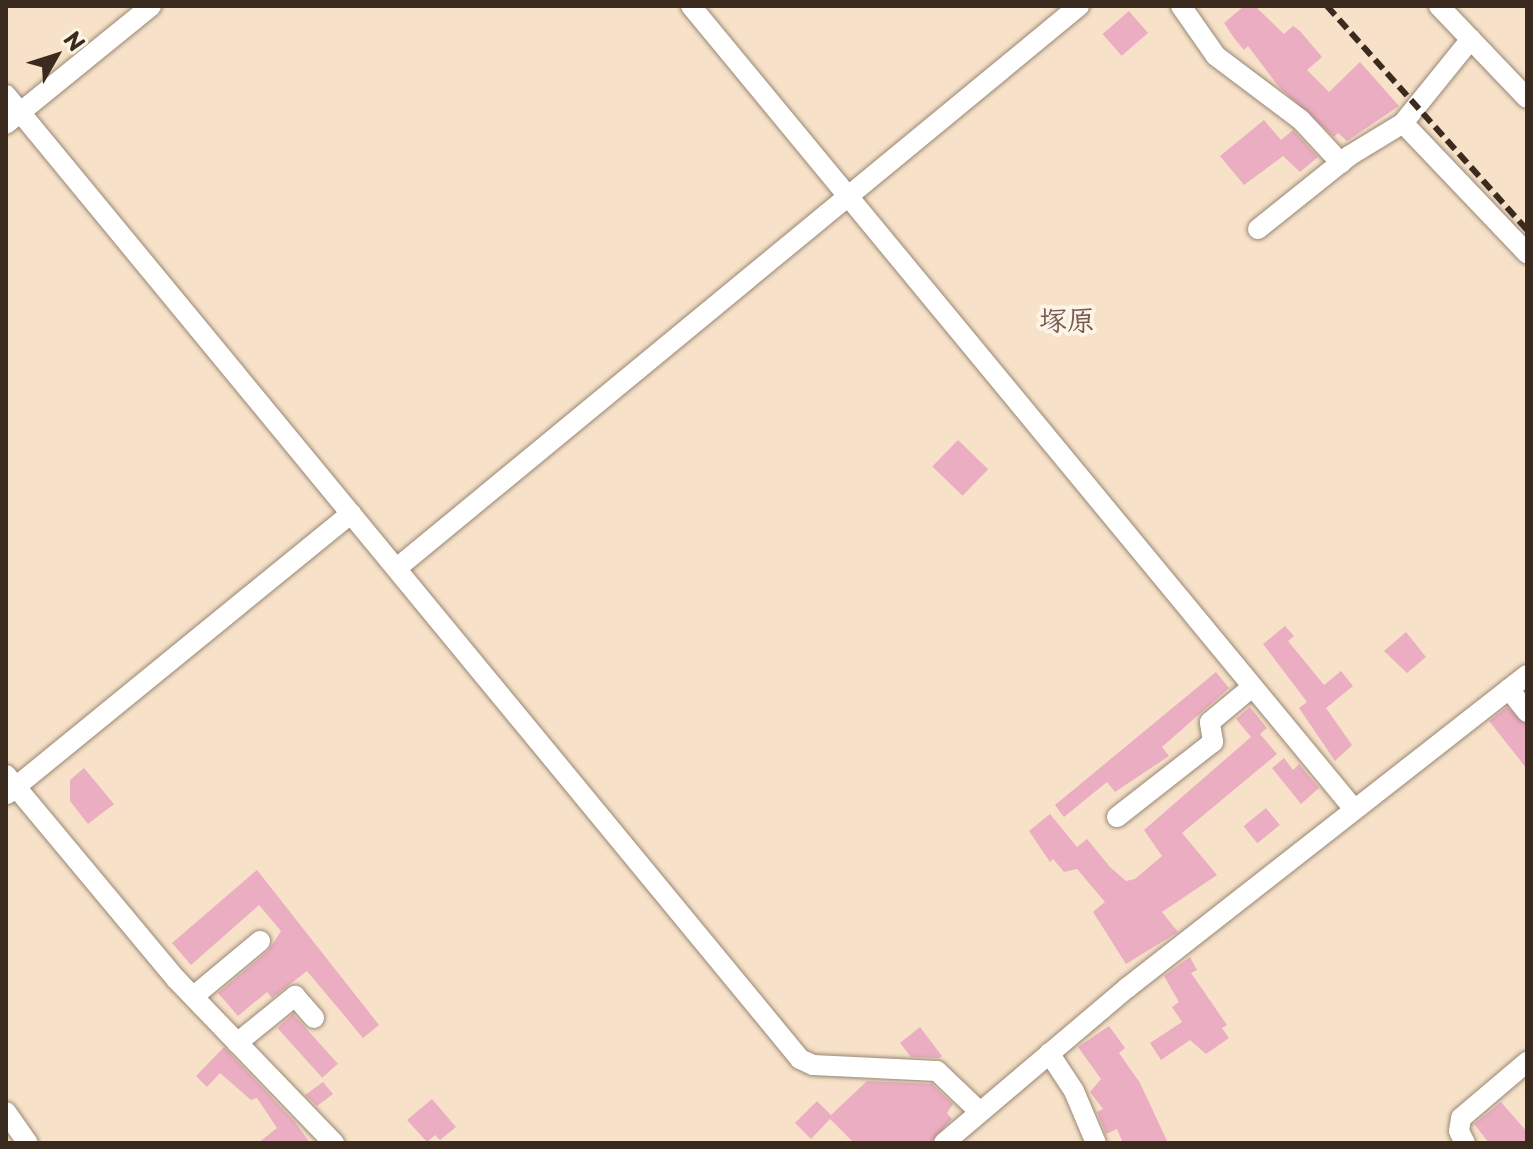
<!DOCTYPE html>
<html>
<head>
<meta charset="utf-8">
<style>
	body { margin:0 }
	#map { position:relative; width:1533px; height:1149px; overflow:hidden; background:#f7e2c9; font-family:"Playpen Sans","Klee One",sans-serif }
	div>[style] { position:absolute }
	.building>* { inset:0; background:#ebadc1; transform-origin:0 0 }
	.roads { filter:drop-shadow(0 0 2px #998674) drop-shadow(0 0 2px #998674) }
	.minor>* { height:20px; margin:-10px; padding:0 10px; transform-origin:10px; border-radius:10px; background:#fff }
	.rail>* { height:6px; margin-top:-3px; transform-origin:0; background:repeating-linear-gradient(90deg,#3b2a1e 0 12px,transparent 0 18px) }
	span { translate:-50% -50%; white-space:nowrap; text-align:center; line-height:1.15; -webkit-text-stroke:8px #fcf5e5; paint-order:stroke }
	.quarter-label { font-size:28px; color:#795857; font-weight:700 }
	.frame { position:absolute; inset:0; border:8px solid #3b2a1e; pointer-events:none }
	.north { position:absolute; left:16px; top:16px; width:80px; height:80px; -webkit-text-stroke:6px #fcf5e5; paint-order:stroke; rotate:51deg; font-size:22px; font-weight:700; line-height:32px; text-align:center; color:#3b2a1e }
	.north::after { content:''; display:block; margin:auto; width:28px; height:36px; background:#3b2a1e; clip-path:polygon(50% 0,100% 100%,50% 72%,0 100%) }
</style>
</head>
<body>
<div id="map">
	<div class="building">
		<i style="clip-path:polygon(1244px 6px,1255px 6px,1284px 34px,1293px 26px,1300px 31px,1322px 57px,1307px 70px,1329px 92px,1360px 62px,1399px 106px,1347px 141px,1338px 133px,1334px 137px,1279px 87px,1248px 46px,1244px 50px,1234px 38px,1224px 23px)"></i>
		<i style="left:1129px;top:11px;width:29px;height:35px;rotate:49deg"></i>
		<i style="clip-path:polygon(1264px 120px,1281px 140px,1293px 130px,1318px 157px,1300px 172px,1283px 156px,1244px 185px,1220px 156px)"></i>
		<i style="left:958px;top:440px;width:42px;height:37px;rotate:44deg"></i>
		<i style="clip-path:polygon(1285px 626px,1294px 636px,1288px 641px,1324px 685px,1341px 671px,1353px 686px,1326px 708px,1352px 745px,1335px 761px,1299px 708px,1307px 702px,1263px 644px)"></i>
		<i style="clip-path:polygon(1406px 632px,1426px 657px,1407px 673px,1384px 651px)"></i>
		<i style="clip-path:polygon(1216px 672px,1229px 688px,1162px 747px,1169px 756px,1115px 792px,1107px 782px,1064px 817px,1055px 805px)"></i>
		<i style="clip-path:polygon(1250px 707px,1267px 728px,1260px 734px,1277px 754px,1182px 833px,1217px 875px,1162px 912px,1178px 932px,1126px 964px,1093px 912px,1105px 902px,1077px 869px,1064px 872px,1053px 859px,1050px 862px,1029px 831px,1050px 814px,1077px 847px,1087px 839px,1110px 867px,1126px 881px,1135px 879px,1162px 856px,1144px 830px,1251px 737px,1236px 719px)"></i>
		<i style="clip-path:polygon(1507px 707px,1527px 725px,1527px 769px,1489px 721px)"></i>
		<i style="clip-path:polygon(1284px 758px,1293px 770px,1299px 764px,1319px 788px,1301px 804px,1272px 768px)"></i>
		<i style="clip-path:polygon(84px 768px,114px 804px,88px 824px,70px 801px,70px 780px)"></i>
		<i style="left:1266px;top:808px;width:22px;height:29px;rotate:51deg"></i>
		<i style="clip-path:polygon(257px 870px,379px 1025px,363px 1038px,307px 971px,272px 998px,267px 992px,238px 1016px,218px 993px,268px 951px,281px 931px,259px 905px,191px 965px,172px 943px)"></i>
		<i style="clip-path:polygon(1190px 957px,1197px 970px,1191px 973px,1227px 1025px,1222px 1028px,1229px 1038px,1206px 1054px,1190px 1040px,1161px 1060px,1150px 1043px,1182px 1022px,1172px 1007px,1179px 1002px,1164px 976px)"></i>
		<i style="left:293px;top:1014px;width:67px;height:21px;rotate:48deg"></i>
		<i style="clip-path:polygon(1109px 1026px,1125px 1048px,1119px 1053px,1140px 1083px,1168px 1143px,1123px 1143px,1117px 1129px,1106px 1134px,1097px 1112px,1103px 1109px,1090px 1092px,1101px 1079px,1078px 1047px)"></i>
		<i style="clip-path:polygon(920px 1027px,942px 1056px,939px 1058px,911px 1057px,900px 1043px)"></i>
		<i style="clip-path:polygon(224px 1047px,295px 1122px,310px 1143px,258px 1143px,277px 1128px,257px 1098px,251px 1100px,220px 1073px,207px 1087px,196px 1076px)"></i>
		<i style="clip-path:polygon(867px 1081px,932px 1084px,953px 1104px,947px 1113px,952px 1119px,930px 1143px,854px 1143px,830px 1119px,811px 1139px,795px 1123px,817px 1101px,831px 1115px)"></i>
		<i style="clip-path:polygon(323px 1082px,333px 1094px,317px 1106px,305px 1095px)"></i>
		<i style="clip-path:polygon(432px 1099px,456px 1127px,440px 1140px,435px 1135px,427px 1142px,407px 1120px)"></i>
		<i style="clip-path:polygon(1501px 1102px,1527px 1132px,1527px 1143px,1489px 1143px,1474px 1124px)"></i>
	</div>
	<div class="roads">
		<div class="minor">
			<i style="left:691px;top:6px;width:1041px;rotate:50.46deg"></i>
			<i style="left:1181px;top:6px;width:61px;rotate:55deg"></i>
			<i style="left:1216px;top:56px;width:106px;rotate:37deg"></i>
			<i style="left:1301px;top:120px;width:59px;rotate:47.1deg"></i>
			<i style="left:1439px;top:6px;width:127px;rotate:46.3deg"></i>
			<i style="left:6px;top:95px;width:1249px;rotate:50.52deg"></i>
			<i style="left:800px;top:1059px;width:14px;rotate:25deg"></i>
			<i style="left:813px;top:1065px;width:124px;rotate:2.8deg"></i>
			<i style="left:937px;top:1071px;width:59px;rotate:43.6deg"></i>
			<i style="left:1403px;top:123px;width:180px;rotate:46.4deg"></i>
			<i style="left:6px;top:124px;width:187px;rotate:-39.1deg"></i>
			<i style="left:1258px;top:229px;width:117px;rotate:-38.7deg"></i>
			<i style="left:1349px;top:156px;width:63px;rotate:-31.4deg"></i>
			<i style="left:1403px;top:123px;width:108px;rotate:-51deg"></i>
			<i style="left:397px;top:568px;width:884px;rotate:-39.49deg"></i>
			<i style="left:1509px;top:689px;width:29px;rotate:52deg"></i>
			<i style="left:6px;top:775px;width:266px;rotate:50.2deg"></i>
			<i style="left:176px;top:979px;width:228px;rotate:46.1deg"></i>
			<i style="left:7px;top:794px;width:444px;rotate:-39.2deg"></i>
			<i style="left:1117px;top:817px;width:122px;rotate:-38deg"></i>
			<i style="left:1213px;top:742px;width:20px;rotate:-99deg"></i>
			<i style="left:1210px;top:722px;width:53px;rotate:-39.7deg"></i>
			<i style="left:194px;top:996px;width:86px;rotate:-39.8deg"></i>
			<i style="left:237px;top:1043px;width:75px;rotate:-39deg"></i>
			<i style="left:295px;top:996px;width:29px;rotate:49deg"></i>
			<i style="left:1049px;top:1053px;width:45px;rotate:56.7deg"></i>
			<i style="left:1074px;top:1091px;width:56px;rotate:67.1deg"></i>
			<i style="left:6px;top:1112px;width:38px;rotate:55deg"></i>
			<i style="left:944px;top:1143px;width:240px;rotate:-40.3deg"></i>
			<i style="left:1127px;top:988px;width:508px;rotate:-38.04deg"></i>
			<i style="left:1465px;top:1143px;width:13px;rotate:-117deg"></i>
			<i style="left:1459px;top:1131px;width:13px;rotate:-81deg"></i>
			<i style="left:1461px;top:1118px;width:87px;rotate:-40.3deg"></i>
		</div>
	</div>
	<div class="rail">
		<i style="left:1327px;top:6px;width:300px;rotate:48.2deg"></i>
	</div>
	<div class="quarter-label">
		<span style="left:1067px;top:319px">塚原</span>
	</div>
	<div class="frame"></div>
	<div class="north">N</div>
</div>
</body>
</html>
